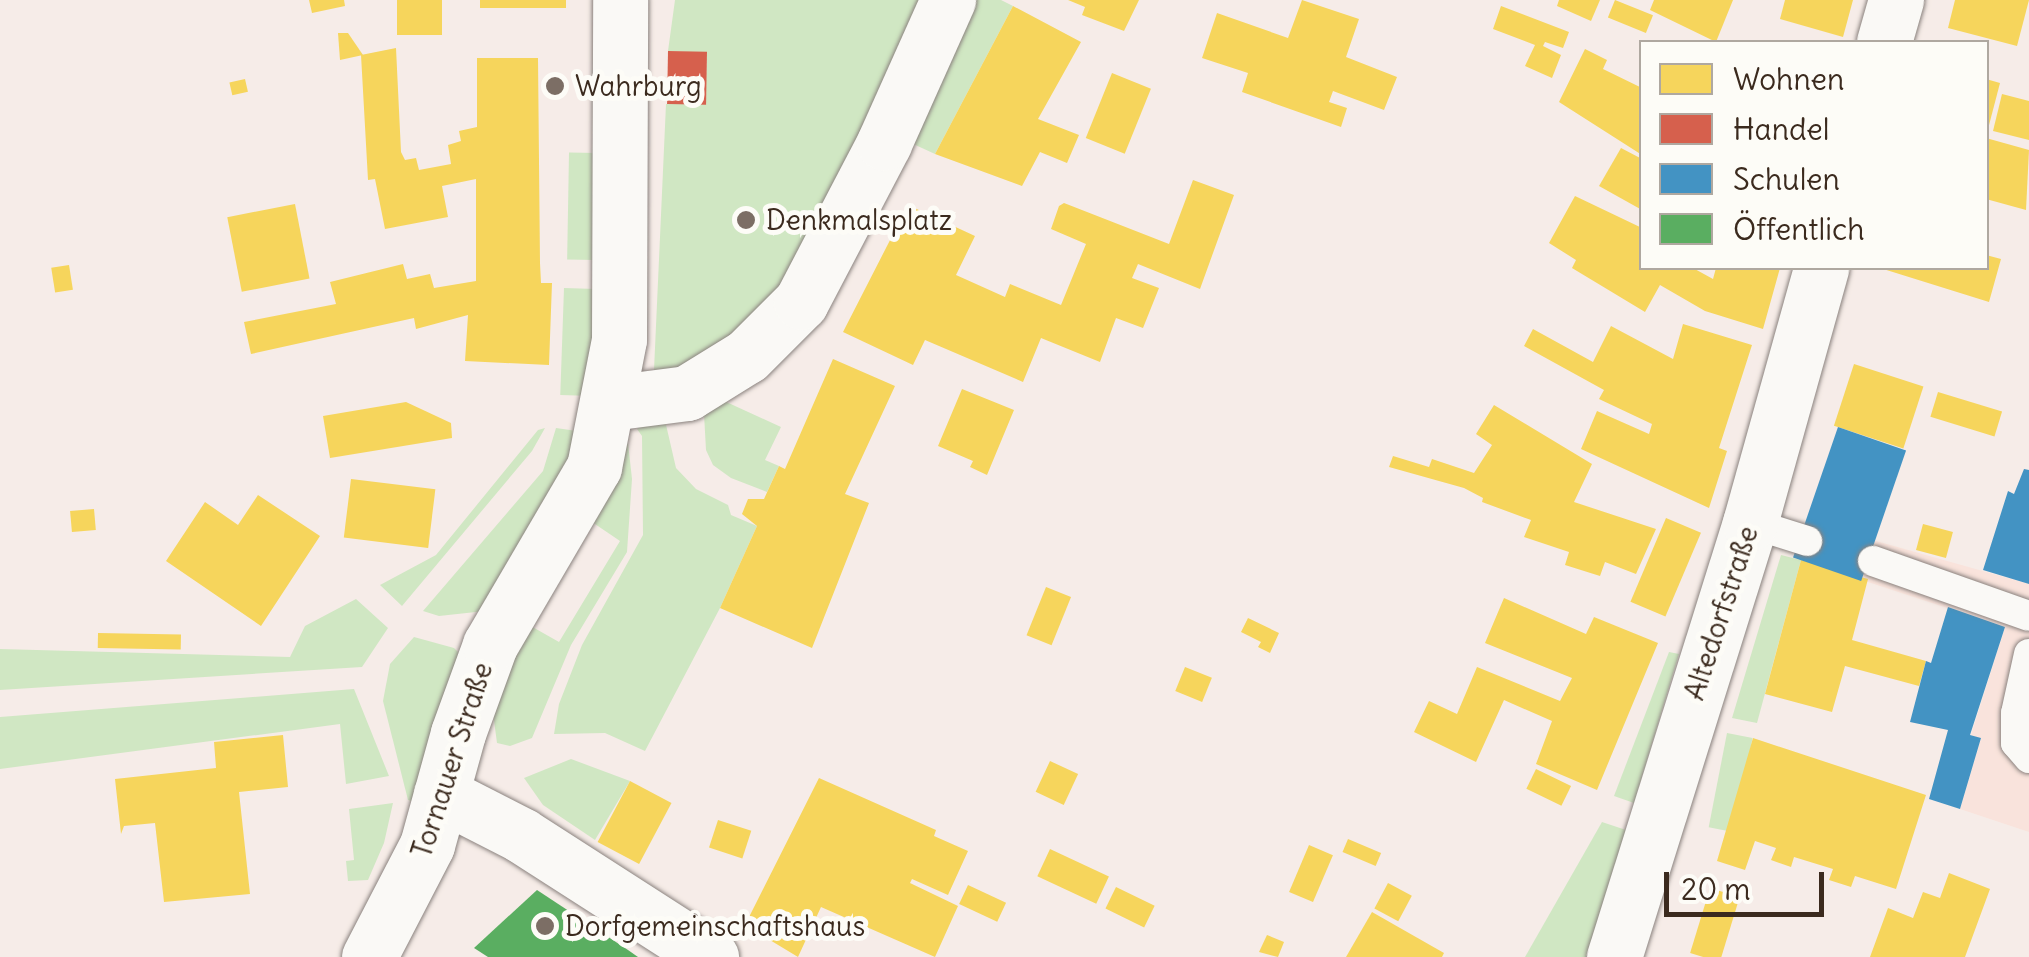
<!DOCTYPE html>
<html>
<head>
<meta charset="utf-8">
<style>
	body { margin:0 }
	#map { position:relative; width:2029px; height:957px; overflow:hidden; background:#f6ece8; font-family:Delius,sans-serif }
	div>[style] { position:absolute }
	.built>* { inset:0; background:#f9e3dc }
	.green>* { inset:0; background:#d0e7c3; transform-origin:0 0 }
	.homes>* { inset:0; background:#f6d55c; transform-origin:0 0 }
	.shops>* { inset:0; background:#d6604d; transform-origin:0 0 }
	.schools>* { inset:0; background:#4393c3; transform-origin:0 0 }
	.public>* { inset:0; background:#5aae61 }
	.roads { filter:drop-shadow(0 0 2px #8a827e) drop-shadow(0 0 2px #8a827e) }
	.lane>* { height:30px; margin:-15px; padding:0 15px; transform-origin:15px; border-radius:15px; background:#faf9f6 }
	.street>* { height:55px; margin:-27.5px; padding:0 27.5px; transform-origin:27.5px; border-radius:27.5px; background:#faf9f6 }
	.dots>* { width:28px; height:28px; translate:-50% -50%; box-sizing:border-box; border:5px solid #fdfcf7; border-radius:50% }
	span { translate:-50% -50%; white-space:nowrap; text-align:center; line-height:1.15; -webkit-text-stroke:10px #fdfcf7; paint-order:stroke }
	.poi-label { font-size:28px; color:#3b2a1e }
	.left { translate:0 -50%; text-align:left }
	.street-label { font-size:28px; color:#3b2a1e }
	.legend { position:absolute; left:1639px; top:40px; width:350px; height:230px; box-sizing:border-box; background:#fdfcf7; border:2px solid #afa8a0; margin:0; padding:12px 18px; list-style:none; font-size:30px; color:#3b2a1e }
	.legend li { display:flex; align-items:center; gap:20px; height:50px }
	.legend b { width:50px; border:2px solid #afa8a0 }
	.scale { position:absolute; left:1664px; top:872px; width:160px; height:45px; box-sizing:border-box; border:5px solid #3b2a1e; border-top:0; padding-left:12px; font-size:30px; line-height:35px; white-space:nowrap; color:#3b2a1e; -webkit-text-stroke:8px #fdfcf7; paint-order:stroke }
</style>
</head>
<body>
<div id="map">
	<div class="built">
		<i style="clip-path:polygon(1812px 523px,2029px 584px,2029px 832px,1960px 809px,1981px 739px,1971px 735px,2005px 627px,1801px 560px)"></i>
	</div>
	<div class="green">
		<i style="clip-path:polygon(675px 0,936px 0,809px 265px,702px 370px,654px 370px,666px 104px,705px 104px,707px 53px,668px 51px)"></i>
		<i style="clip-path:polygon(969px 0,1001px 0,1013px 6px,935px 154px,898px 137px)"></i>
		<i style="left:597px;top:153px;width:107px;height:28px;rotate:91deg"></i>
		<i style="left:564px;top:288px;width:32px;height:107px;rotate:2deg"></i>
		<i style="clip-path:polygon(722px 400px,781px 427px,765px 460px,779px 466px,767px 492px,731px 478px,713px 465px,706px 450px,704px 414px)"></i>
		<i style="clip-path:polygon(664px 416px,676px 468px,696px 489px,728px 505px,731px 515px,757px 526px,720px 608px,645px 751px,605px 733px,554px 734px,559px 704px,582px 645px,643px 535px,642px 436px,637px 429px,648px 419px)"></i>
		<i style="clip-path:polygon(545px 428px,532px 451px,402px 606px,380px 585px,436px 555px,538px 430px)"></i>
		<i style="clip-path:polygon(556px 428px,584px 432px,485px 611px,439px 616px,423px 611px,543px 471px)"></i>
		<i style="clip-path:polygon(628px 443px,632px 479px,627px 552px,571px 645px,532px 738px,510px 746px,497px 743px,493px 713px,501px 679px,529px 625px,559px 642px,620px 541px,592px 522px)"></i>
		<i style="clip-path:polygon(1781px 555px,1801px 560px,1757px 723px,1732px 718px)"></i>
		<i style="clip-path:polygon(356px 599px,388px 628px,362px 667px,0 690px,0 649px,290px 657px,305px 626px)"></i>
		<i style="clip-path:polygon(414px 637px,454px 648px,461px 655px,415px 802px,408px 800px,383px 701px,390px 664px)"></i>
		<i style="clip-path:polygon(1669px 652px,1679px 654px,1634px 803px,1614px 796px)"></i>
		<i style="clip-path:polygon(354px 689px,389px 776px,346px 784px,340px 724px,0 769px,0 717px)"></i>
		<i style="left:1727px;top:733px;width:26px;height:96px;rotate:11deg"></i>
		<i style="clip-path:polygon(571px 759px,630px 781px,595px 840px,543px 805px,524px 778px)"></i>
		<i style="clip-path:polygon(393px 803px,384px 843px,368px 880px,348px 881px,346px 861px,354px 860px,349px 809px)"></i>
		<i style="clip-path:polygon(1602px 822px,1626px 830px,1586px 957px,1525px 957px)"></i>
	</div>
	<div class="homes">
		<i style="clip-path:polygon(309px 0,344px 0,345px 6px,312px 13px)"></i>
		<i style="left:397px;top:0;width:45px;height:35px"></i>
		<i style="left:480px;top:0;width:86px;height:8px"></i>
		<i style="clip-path:polygon(1068px 0,1139px 0,1124px 31px,1082px 15px,1085px 7px)"></i>
		<i style="clip-path:polygon(1302px 0,1359px 19px,1346px 57px,1397px 77px,1384px 110px,1333px 91px,1329px 102px,1347px 108px,1341px 127px,1242px 92px,1248px 73px,1202px 58px,1217px 13px,1288px 38px)"></i>
		<i style="clip-path:polygon(1559px 0,1600px 0,1591px 21px,1557px 6px)"></i>
		<i style="left:1615px;top:0;width:41px;height:19px;rotate:22deg"></i>
		<i style="clip-path:polygon(1654px 0,1733px 0,1716px 42px,1650px 10px)"></i>
		<i style="clip-path:polygon(1785px 0,1853px 0,1843px 37px,1780px 19px)"></i>
		<i style="clip-path:polygon(1955px 0,2029px 0,2017px 46px,1948px 28px)"></i>
		<i style="clip-path:polygon(1013px 6px,1081px 42px,1038px 119px,1079px 135px,1067px 163px,1040px 152px,1022px 186px,935px 154px)"></i>
		<i style="clip-path:polygon(1501px 6px,1569px 32px,1563px 48px,1545px 42px,1543px 46px,1561px 55px,1552px 78px,1525px 66px,1535px 45px,1493px 29px)"></i>
		<i style="clip-path:polygon(338px 33px,348px 33px,363px 55px,340px 60px)"></i>
		<i style="clip-path:polygon(396px 48px,401px 152px,405px 160px,416px 158px,419px 170px,451px 164px,448px 145px,461px 141px,459px 131px,477px 127px,477px 58px,538px 58px,540px 263px,541px 283px,552px 283px,549px 365px,465px 361px,468px 315px,416px 329px,414px 318px,251px 354px,244px 322px,336px 304px,330px 282px,403px 264px,407px 279px,430px 274px,434px 288px,476px 281px,476px 179px,442px 186px,448px 217px,385px 229px,375px 179px,368px 180px,361px 55px)"></i>
		<i style="clip-path:polygon(1585px 49px,1607px 60px,1603px 69px,1642px 88px,1642px 155px,1559px 102px)"></i>
		<i style="left:1112px;top:73px;width:42px;height:70px;rotate:22deg"></i>
		<i style="left:245px;top:79px;width:13px;height:16px;rotate:77deg"></i>
		<i style="clip-path:polygon(1986px 79px,2000px 83px,1988px 129px,1986px 129px)"></i>
		<i style="clip-path:polygon(2002px 94px,2029px 101px,2029px 140px,1993px 131px)"></i>
		<i style="clip-path:polygon(1986px 138px,2029px 150px,2026px 210px,1986px 199px)"></i>
		<i style="clip-path:polygon(1621px 148px,1642px 159px,1642px 210px,1599px 186px)"></i>
		<i style="clip-path:polygon(1193px 180px,1234px 195px,1200px 289px,1138px 264px,1132px 278px,1159px 288px,1143px 328px,1116px 318px,1100px 362px,1041px 338px,1023px 382px,925px 340px,913px 365px,843px 332px,908px 205px,975px 236px,956px 275px,1005px 297px,1010px 284px,1061px 305px,1086px 244px,1051px 229px,1059px 206px,1064px 203px,1169px 244px)"></i>
		<i style="clip-path:polygon(1575px 196px,1642px 228px,1642px 268px,1693px 268px,1713px 279px,1716px 268px,1780px 268px,1763px 329px,1705px 311px,1660px 285px,1645px 312px,1572px 268px,1576px 260px,1549px 243px)"></i>
		<i style="left:295px;top:204px;width:76px;height:69px;rotate:79deg"></i>
		<i style="clip-path:polygon(1986px 255px,2001px 259px,1989px 302px,1880px 268px,1986px 268px)"></i>
		<i style="left:69px;top:265px;width:25px;height:18px;rotate:81deg"></i>
		<i style="clip-path:polygon(1683px 324px,1752px 345px,1719px 448px,1727px 451px,1709px 508px,1581px 449px,1597px 411px,1649px 434px,1652px 424px,1599px 399px,1604px 390px,1524px 346px,1533px 329px,1593px 362px,1611px 326px,1673px 359px)"></i>
		<i style="clip-path:polygon(833px 359px,895px 386px,845px 494px,869px 503px,812px 648px,720px 608px,757px 526px,742px 514px,748px 499px,764px 499px,779px 466px,785px 469px)"></i>
		<i style="left:1854px;top:364px;width:73px;height:65px;rotate:18deg"></i>
		<i style="clip-path:polygon(962px 389px,1014px 410px,987px 475px,970px 467px,973px 461px,938px 446px)"></i>
		<i style="left:1938px;top:392px;width:67px;height:26px;rotate:17deg"></i>
		<i style="clip-path:polygon(406px 402px,451px 423px,452px 438px,330px 458px,323px 416px)"></i>
		<i style="clip-path:polygon(1494px 405px,1592px 464px,1574px 502px,1656px 529px,1636px 574px,1605px 562px,1600px 576px,1565px 565px,1569px 552px,1524px 537px,1531px 520px,1482px 502px,1483px 498px,1464px 488px,1389px 467px,1393px 456px,1429px 467px,1432px 459px,1474px 473px,1492px 445px,1476px 434px)"></i>
		<i style="left:351px;top:479px;width:85px;height:59px;rotate:7deg"></i>
		<i style="clip-path:polygon(258px 495px,320px 536px,261px 626px,166px 561px,205px 502px,238px 525px)"></i>
		<i style="left:94px;top:509px;width:21px;height:24px;rotate:85deg"></i>
		<i style="left:1666px;top:518px;width:38px;height:91px;rotate:23deg"></i>
		<i style="left:1923px;top:524px;width:31px;height:27px;rotate:15deg"></i>
		<i style="clip-path:polygon(1801px 560px,1868px 579px,1852px 640px,1926px 661px,1919px 686px,1845px 666px,1832px 712px,1765px 694px)"></i>
		<i style="left:1046px;top:587px;width:27px;height:52px;rotate:22deg"></i>
		<i style="clip-path:polygon(1504px 598px,1586px 634px,1594px 617px,1658px 643px,1597px 790px,1536px 764px,1552px 721px,1504px 700px,1476px 762px,1414px 732px,1429px 701px,1457px 714px,1477px 667px,1560px 701px,1572px 678px,1485px 643px)"></i>
		<i style="clip-path:polygon(1248px 618px,1279px 633px,1270px 653px,1258px 647px,1261px 642px,1241px 632px)"></i>
		<i style="left:98px;top:633px;width:83px;height:15px;rotate:1deg"></i>
		<i style="left:1185px;top:667px;width:29px;height:26px;rotate:22deg"></i>
		<i style="clip-path:polygon(283px 735px,288px 787px,239px 792px,250px 894px,164px 902px,155px 823px,124px 826px,121px 834px,115px 779px,216px 768px,214px 742px)"></i>
		<i style="clip-path:polygon(1753px 738px,1926px 795px,1896px 889px,1855px 876px,1851px 887px,1829px 880px,1833px 869px,1794px 857px,1791px 867px,1771px 860px,1776px 848px,1755px 841px,1745px 870px,1717px 861px)"></i>
		<i style="left:1050px;top:761px;width:31px;height:34px;rotate:25deg"></i>
		<i style="left:1536px;top:769px;width:39px;height:22px;rotate:26deg"></i>
		<i style="clip-path:polygon(819px 778px,936px 830px,934px 836px,968px 851px,948px 895px,912px 879px,910px 883px,958px 906px,935px 957px,821px 907px,798px 957px,745px 925px)"></i>
		<i style="left:630px;top:781px;width:47px;height:69px;rotate:28deg"></i>
		<i style="left:718px;top:820px;width:35px;height:29px;rotate:18deg"></i>
		<i style="left:1348px;top:839px;width:36px;height:14px;rotate:23deg"></i>
		<i style="left:1309px;top:845px;width:26px;height:51px;rotate:23deg"></i>
		<i style="left:1050px;top:849px;width:65px;height:30px;rotate:25deg"></i>
		<i style="clip-path:polygon(1949px 873px,1990px 889px,1965px 957px,1870px 957px,1888px 908px,1913px 918px,1923px 892px,1940px 898px)"></i>
		<i style="left:1388px;top:883px;width:27px;height:29px;rotate:28deg"></i>
		<i style="left:968px;top:885px;width:42px;height:21px;rotate:25deg"></i>
		<i style="left:1116px;top:887px;width:43px;height:24px;rotate:26deg"></i>
		<i style="left:1710px;top:888px;width:31px;height:68px;rotate:17deg"></i>
		<i style="clip-path:polygon(1372px 912px,1444px 953px,1442px 957px,1346px 957px)"></i>
		<i style="clip-path:polygon(1267px 935px,1284px 942px,1278px 957px,1259px 952px)"></i>
	</div>
	<div class="shops">
		<i style="left:668px;top:51px;width:39px;height:53px;rotate:1deg"></i>
	</div>
	<div class="schools">
		<i style="left:1838px;top:427px;width:72px;height:138px;rotate:19deg"></i>
		<i style="clip-path:polygon(2024px 469px,2029px 470px,2029px 584px,1983px 570px,2008px 491px,2014px 494px)"></i>
		<i style="clip-path:polygon(1948px 607px,2005px 627px,1970px 735px,1981px 738px,1960px 809px,1929px 799px,1948px 730px,1910px 722px,1926px 661px,1931px 663px)"></i>
	</div>
	<div class="public">
		<i style="clip-path:polygon(537px 890px,628px 950px,638px 957px,488px 957px,474px 948px)"></i>
	</div>
	<div class="roads">
		<div class="lane">
			<i style="left:1750px;top:523px;width:60px;rotate:17.5deg"></i>
			<i style="left:1873px;top:561px;width:165px;rotate:19.4deg"></i>
			<i style="left:2029px;top:654px;width:60px;rotate:102.4deg"></i>
			<i style="left:2016px;top:713px;width:30px;rotate:90deg"></i>
			<i style="left:2016px;top:743px;width:20px;rotate:49deg"></i>
		</div>
		<div class="street">
			<i style="left:1884px;top:42px;width:44px;rotate:-74.1deg"></i>
			<i style="left:610px;top:403px;width:78px;rotate:-7.4deg"></i>
			<i style="left:687px;top:393px;width:70px;rotate:-31.7deg"></i>
			<i style="left:747px;top:356px;width:76px;rotate:-45deg"></i>
			<i style="left:801px;top:302px;width:179px;rotate:-62.4deg"></i>
			<i style="left:884px;top:143px;width:157px;rotate:-65.9deg"></i>
			<i style="left:441px;top:794px;width:90px;rotate:27.1deg"></i>
			<i style="left:521px;top:835px;width:226px;rotate:32.7deg"></i>
			<i style="left:369px;top:957px;width:126px;rotate:-62.6deg"></i>
			<i style="left:427px;top:845px;width:116px;rotate:-74.5deg"></i>
			<i style="left:458px;top:733px;width:94px;rotate:-70deg"></i>
			<i style="left:490px;top:645px;width:206px;rotate:-59.7deg"></i>
			<i style="left:594px;top:467px;width:130px;rotate:-78.9deg"></i>
			<i style="left:619px;top:339px;width:339px;rotate:-89.8deg"></i>
			<i style="left:1614px;top:957px;width:455px;rotate:-72.6deg"></i>
			<i style="left:1750px;top:523px;width:265px;rotate:-74.4deg"></i>
		</div>
	</div>
	<div class="dots">
		<i style="left:555px;top:86px;background:#7c6e65"></i>
		<i style="left:746px;top:220px;background:#7c6e65"></i>
		<i style="left:545px;top:926px;background:#7c6e65"></i>
	</div>
	<div class="poi-label">
		<span class="left" style="left:575px;top:86px">Wahrburg</span>
		<span class="left" style="left:766px;top:220px">Denkmalsplatz</span>
		<span class="left" style="left:565px;top:926px">Dorfgemeinschaftshaus</span>
	</div>
	<div class="street-label">
		<span style="left:1721px;top:613px;rotate:-72deg">Altedorfstraße</span>
		<span style="left:452px;top:760px;rotate:-72deg">Tornauer Straße</span>
	</div>
	<ul class="legend">
	<li><b style="height:28px;background:#f6d55c"></b>Wohnen</li>
	<li><b style="height:28px;background:#d6604d"></b>Handel</li>
	<li><b style="height:28px;background:#4393c3"></b>Schulen</li>
	<li><b style="height:28px;background:#5aae61"></b>Öffentlich</li>
	</ul>
	<div class="scale">20 m</div>
</div>
</body>
</html>
